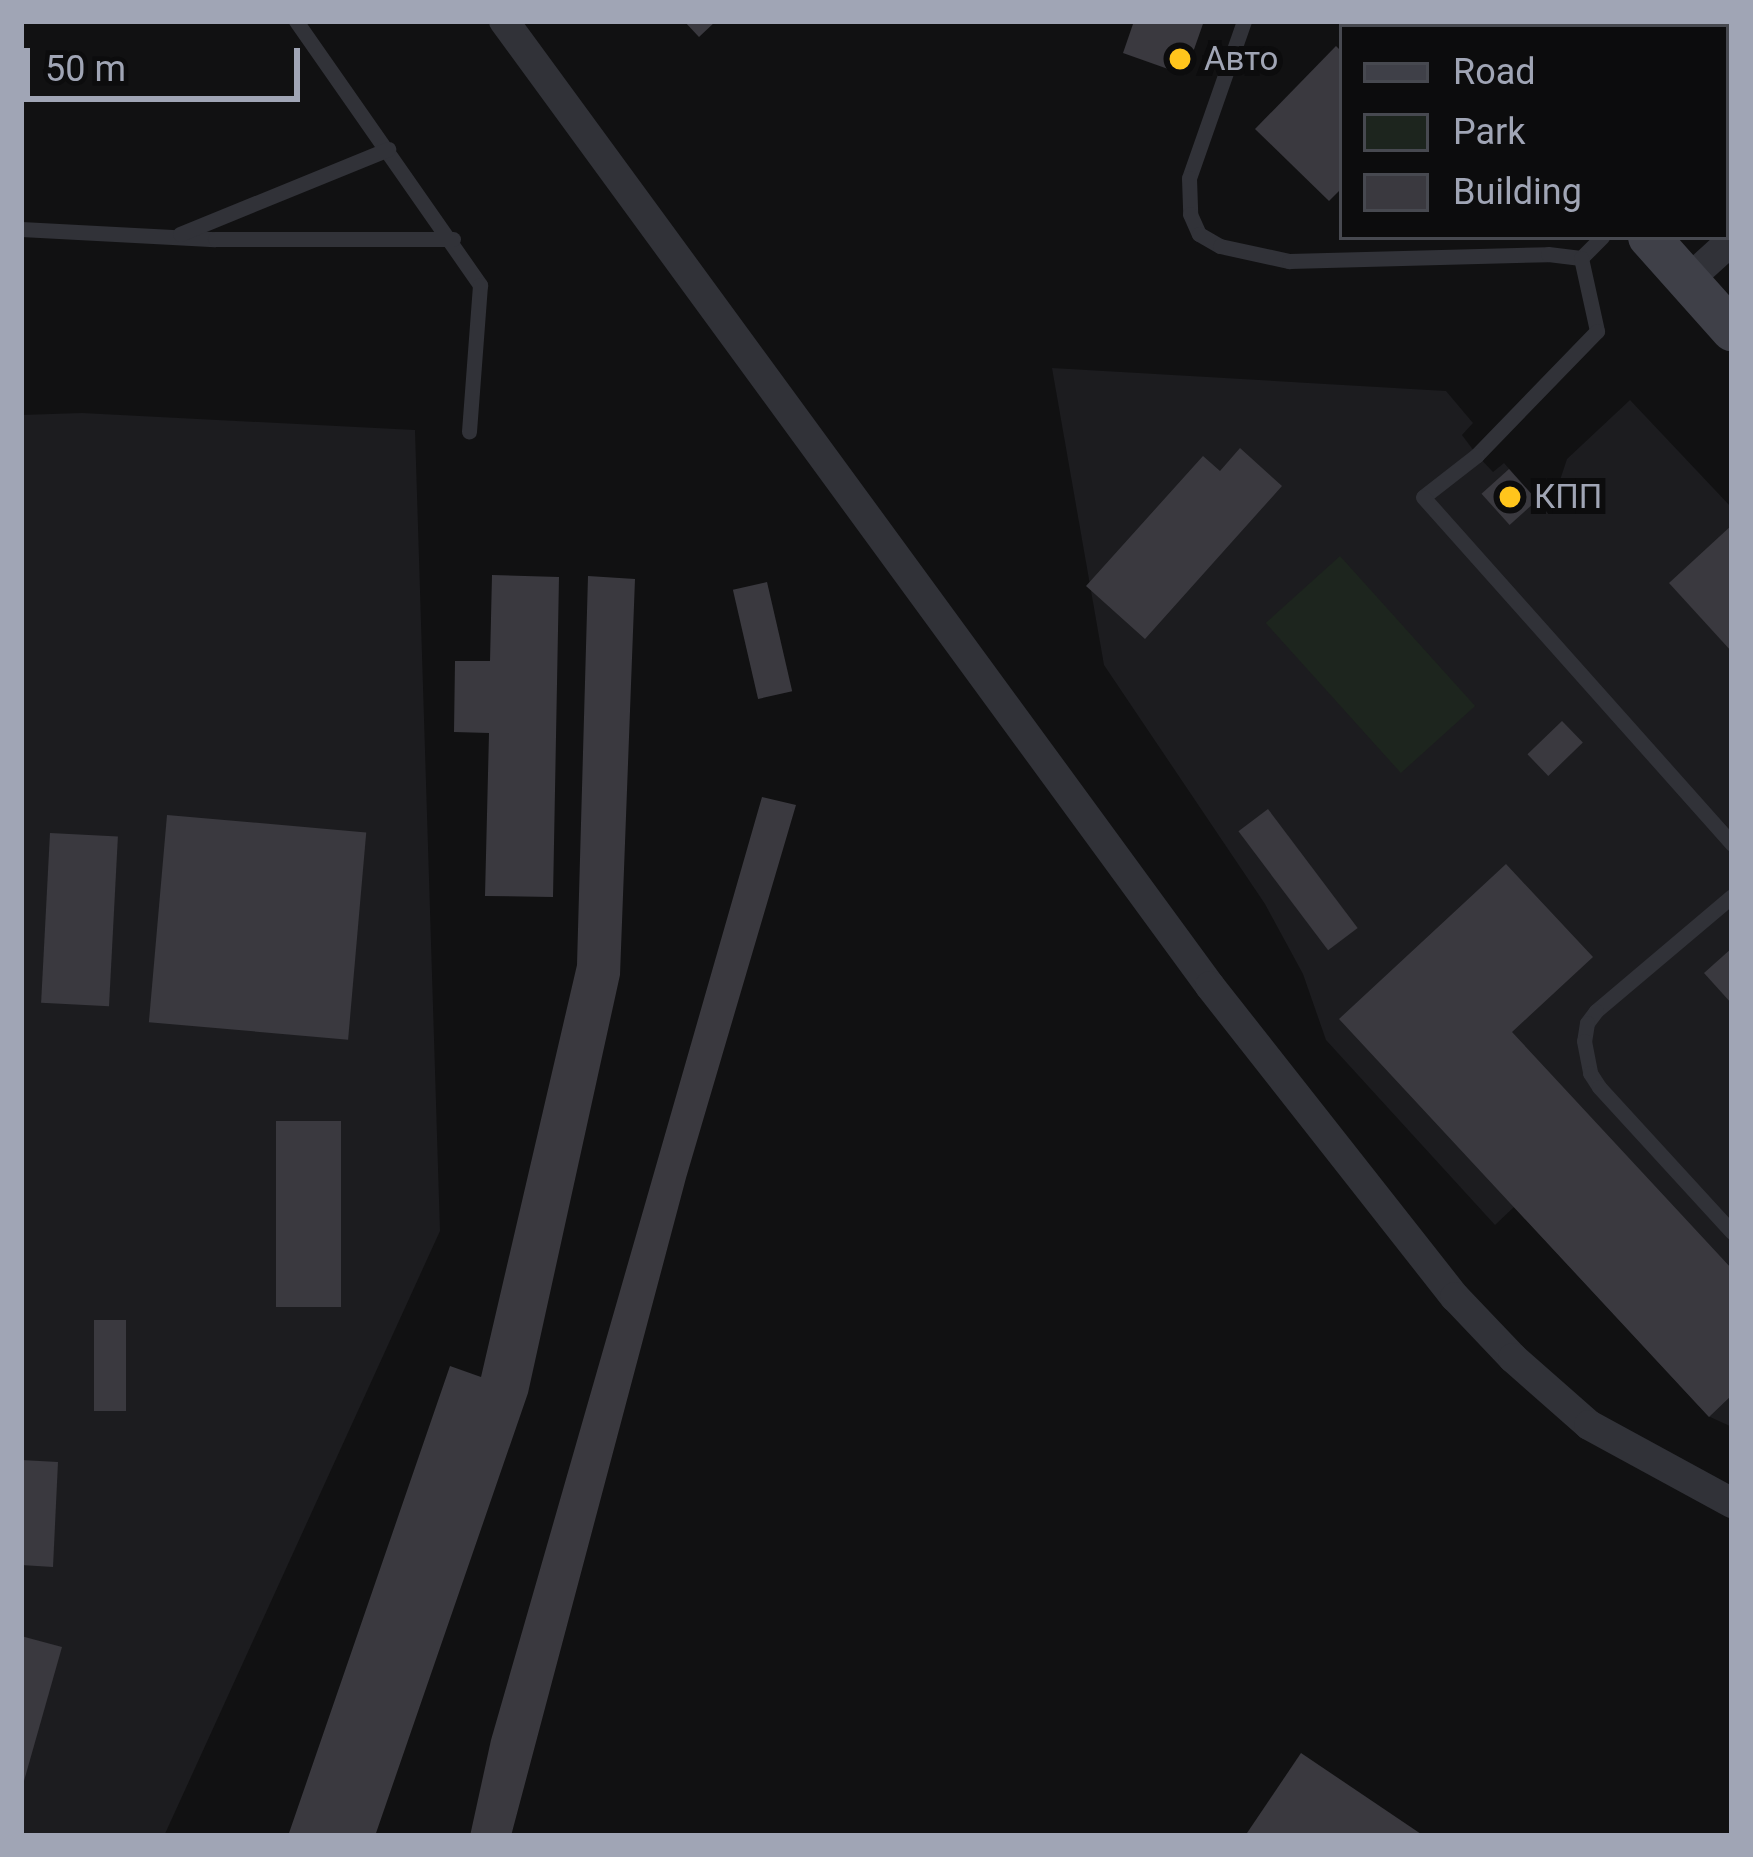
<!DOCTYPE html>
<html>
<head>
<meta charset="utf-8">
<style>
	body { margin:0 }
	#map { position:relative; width:1753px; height:1857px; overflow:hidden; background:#111112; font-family:Roboto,sans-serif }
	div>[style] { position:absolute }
	.built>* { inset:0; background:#1c1c1f }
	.green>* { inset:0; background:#1d251e; transform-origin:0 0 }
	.building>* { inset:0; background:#3a393f; transform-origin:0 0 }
	.lane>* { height:15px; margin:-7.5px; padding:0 7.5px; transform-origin:7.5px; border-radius:7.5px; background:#313238 }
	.street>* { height:30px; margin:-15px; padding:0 15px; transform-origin:15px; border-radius:15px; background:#313238 }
	.secondary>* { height:42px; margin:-21px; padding:0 21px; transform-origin:21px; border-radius:21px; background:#3f4048 }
	.dots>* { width:33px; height:33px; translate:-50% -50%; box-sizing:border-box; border:6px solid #0c0c0d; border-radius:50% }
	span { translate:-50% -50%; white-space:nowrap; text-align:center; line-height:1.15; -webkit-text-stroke:12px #0c0c0d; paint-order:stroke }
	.poi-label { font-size:33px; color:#a0a5b5 }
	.left { translate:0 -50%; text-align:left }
	.frame { position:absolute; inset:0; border:24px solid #a0a5b5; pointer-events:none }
	.legend { position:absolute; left:1339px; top:24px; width:390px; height:216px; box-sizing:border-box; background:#0c0c0d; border:3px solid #474950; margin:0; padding:15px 21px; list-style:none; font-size:36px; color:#a0a5b5 }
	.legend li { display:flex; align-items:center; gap:24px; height:60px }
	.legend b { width:60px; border:3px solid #474950 }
	.scale { position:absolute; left:24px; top:48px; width:276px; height:54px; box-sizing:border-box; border:6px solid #a0a5b5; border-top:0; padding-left:15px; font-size:36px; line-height:42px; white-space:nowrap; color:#a0a5b5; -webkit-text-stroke:9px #0c0c0d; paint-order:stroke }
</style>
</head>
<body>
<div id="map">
	<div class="built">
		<i style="clip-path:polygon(1052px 368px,1446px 391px,1473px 423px,1462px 435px,1477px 455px,1493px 472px,1504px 463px,1537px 500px,1559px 483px,1567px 459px,1630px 400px,1732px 508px,1732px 1427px,1708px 1416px,1514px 1207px,1495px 1225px,1326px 1040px,1303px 974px,1265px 904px,1104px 665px)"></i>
		<i style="clip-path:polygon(82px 413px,415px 430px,440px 1231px,164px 1836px,21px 1836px,21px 415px)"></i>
	</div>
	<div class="green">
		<i style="left:1340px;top:556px;width:202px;height:100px;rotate:48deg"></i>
	</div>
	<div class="building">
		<i style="clip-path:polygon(684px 21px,716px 21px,699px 37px)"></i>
		<i style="clip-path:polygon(1134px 21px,1204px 21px,1185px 75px,1123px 53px)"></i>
		<i style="clip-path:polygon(1656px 21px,1732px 21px,1732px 78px,1726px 84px,1726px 27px,1662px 27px)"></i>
		<i style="clip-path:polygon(1336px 46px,1342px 52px,1342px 188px,1329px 201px,1255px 129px)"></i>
		<i style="clip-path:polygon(1240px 448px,1282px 486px,1145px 639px,1086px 586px,1203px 456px,1220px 471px)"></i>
		<i style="left:1509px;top:469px;width:42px;height:37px;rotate:48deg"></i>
		<i style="clip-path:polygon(1732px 525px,1732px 652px,1669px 583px)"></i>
		<i style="clip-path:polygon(492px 575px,559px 577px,553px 897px,485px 896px,489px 733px,454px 732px,455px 661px,490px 661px)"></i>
		<i style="clip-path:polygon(588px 576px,635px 579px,620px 975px,528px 1393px,375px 1836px,288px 1836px,450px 1366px,481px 1377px,577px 965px)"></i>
		<i style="left:767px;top:582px;width:112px;height:35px;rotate:77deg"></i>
		<i style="left:1562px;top:721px;width:30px;height:48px;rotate:46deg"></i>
		<i style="clip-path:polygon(762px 797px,796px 805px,686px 1178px,511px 1836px,470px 1836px,491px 1740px)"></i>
		<i style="left:1268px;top:809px;width:149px;height:37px;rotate:53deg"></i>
		<i style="left:167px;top:815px;width:200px;height:208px;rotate:5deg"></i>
		<i style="left:50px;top:833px;width:68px;height:170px;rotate:3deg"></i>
		<i style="clip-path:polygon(1506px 864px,1593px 957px,1512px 1032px,1732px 1269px,1732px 1395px,1709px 1417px,1339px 1019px)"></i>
		<i style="clip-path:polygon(1732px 948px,1732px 1004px,1704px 973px)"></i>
		<i style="left:276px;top:1121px;width:65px;height:186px"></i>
		<i style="left:94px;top:1320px;width:32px;height:91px"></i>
		<i style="clip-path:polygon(21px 1460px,58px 1462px,53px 1567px,21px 1565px)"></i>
		<i style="clip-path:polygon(21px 1636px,62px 1647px,22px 1788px,21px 1788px)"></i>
		<i style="clip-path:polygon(1301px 1753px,1424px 1836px,1245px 1836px)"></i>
	</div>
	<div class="lane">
		<i style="left:296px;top:21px;width:322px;rotate:55.1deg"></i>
		<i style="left:480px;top:285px;width:147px;rotate:94.3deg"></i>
		<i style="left:1244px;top:21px;width:166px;rotate:109.3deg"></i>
		<i style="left:1189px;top:178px;width:36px;rotate:88deg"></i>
		<i style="left:1190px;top:214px;width:22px;rotate:66deg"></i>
		<i style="left:1199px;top:234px;width:24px;rotate:30deg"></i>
		<i style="left:1220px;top:246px;width:71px;rotate:12.3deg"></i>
		<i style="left:1289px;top:261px;width:259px;rotate:-1.5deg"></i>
		<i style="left:1548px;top:254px;width:33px;rotate:7deg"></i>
		<i style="left:1581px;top:258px;width:30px;rotate:-45deg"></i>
		<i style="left:21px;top:229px;width:194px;rotate:3deg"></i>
		<i style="left:215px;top:239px;width:238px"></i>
		<i style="left:180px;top:234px;width:225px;rotate:-22.2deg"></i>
		<i style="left:1581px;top:258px;width:75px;rotate:77.6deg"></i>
		<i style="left:1597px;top:331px;width:173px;rotate:134.1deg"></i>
		<i style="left:1477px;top:455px;width:68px;rotate:142.1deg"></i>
		<i style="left:1423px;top:497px;width:465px;rotate:48.3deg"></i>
		<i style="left:1732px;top:896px;width:178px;rotate:139.8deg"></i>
		<i style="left:1596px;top:1011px;width:15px;rotate:127deg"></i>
		<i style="left:1587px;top:1023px;width:18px;rotate:99deg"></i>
		<i style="left:1584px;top:1041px;width:33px;rotate:79deg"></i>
		<i style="left:1590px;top:1073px;width:17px;rotate:57deg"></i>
		<i style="left:1599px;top:1087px;width:197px;rotate:47.5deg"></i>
	</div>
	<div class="street">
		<i style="left:504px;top:21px;width:1196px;rotate:53.81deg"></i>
		<i style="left:1210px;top:986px;width:396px;rotate:51.8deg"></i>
		<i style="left:1455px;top:1297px;width:84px;rotate:46.4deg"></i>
		<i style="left:1513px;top:1358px;width:101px;rotate:41.4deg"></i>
		<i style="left:1589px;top:1425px;width:163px;rotate:28.6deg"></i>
		<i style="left:1687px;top:281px;width:61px;rotate:-42.3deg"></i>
	</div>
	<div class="secondary">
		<i style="left:1463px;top:21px;width:8px;rotate:50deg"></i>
		<i style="left:1649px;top:237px;width:125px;rotate:48.3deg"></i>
	</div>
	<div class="dots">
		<i style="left:1180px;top:59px;background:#ffc51c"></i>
		<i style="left:1510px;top:497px;background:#ffc51c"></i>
	</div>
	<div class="poi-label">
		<span class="left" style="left:1204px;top:59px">Авто</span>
		<span class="left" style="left:1534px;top:497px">КПП</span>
	</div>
	<div class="frame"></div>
	<ul class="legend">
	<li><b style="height:15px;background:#3f4048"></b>Road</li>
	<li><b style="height:33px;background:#1d251e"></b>Park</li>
	<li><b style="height:33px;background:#3a393f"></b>Building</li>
	</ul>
	<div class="scale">50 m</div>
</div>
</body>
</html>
